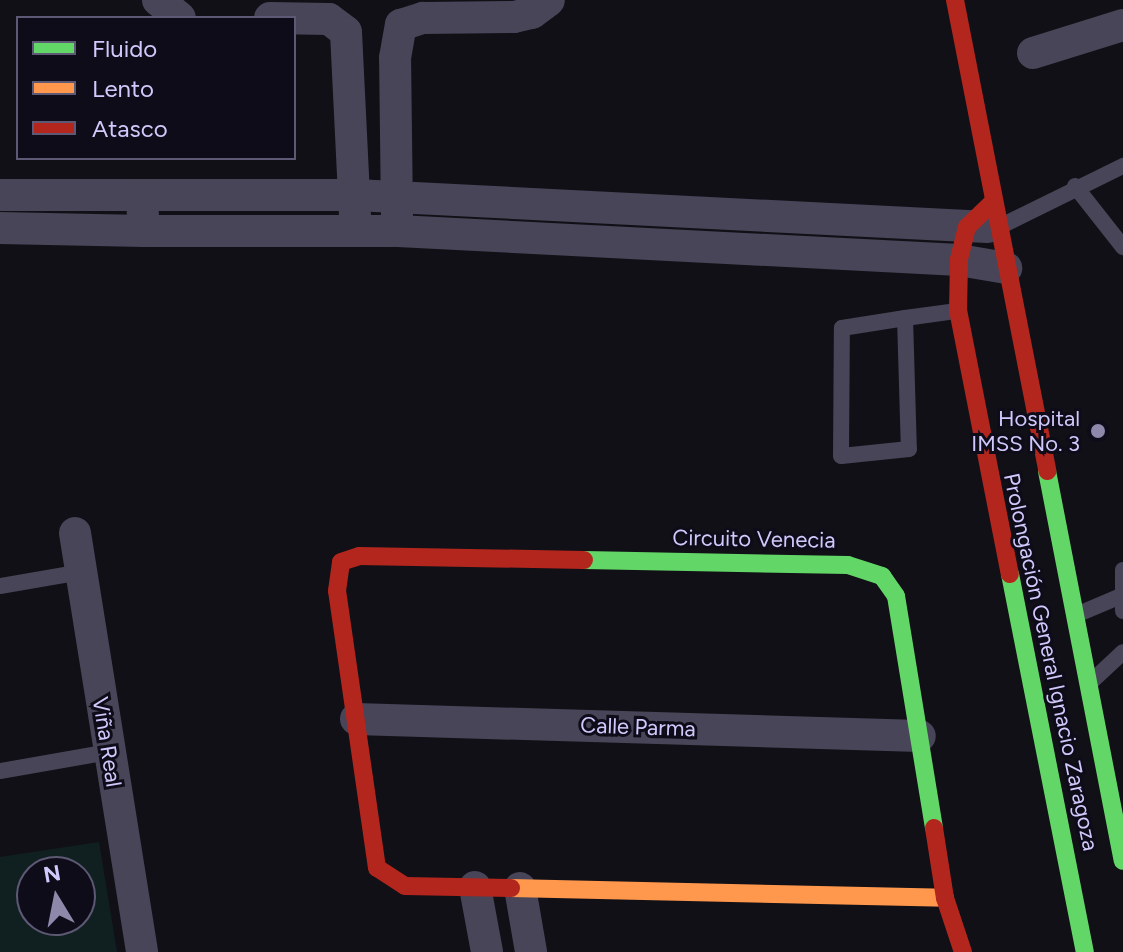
<!DOCTYPE html>
<html>
<head>
<meta charset="utf-8">
<style>
	body { margin:0 }
	#map { position:relative; width:1123px; height:952px; overflow:hidden; background:#111016; font-family:Figtree,sans-serif }
	div>[style] { position:absolute }
	.green>* { inset:0; background:#102021 }
	.lane>* { height:16px; margin:-8px; padding:0 8px; transform-origin:8px; border-radius:8px; background:#474557 }
	.street>* { height:32px; margin:-16px; padding:0 16px; transform-origin:16px; border-radius:16px; background:#474557 }
	.fast>* { height:18px; margin:-9px; padding:0 9px; transform-origin:9px; border-radius:9px; background:#63d668 }
	.slow>* { height:18px; margin:-9px; padding:0 9px; transform-origin:9px; border-radius:9px; background:#ff974d }
	.jam>* { height:18px; margin:-9px; padding:0 9px; transform-origin:9px; border-radius:9px; background:#b3261e }
	.dots>* { width:22px; height:22px; translate:-50% -50%; box-sizing:border-box; border:4px solid #0f0c1a; border-radius:50% }
	span { translate:-50% -50%; white-space:nowrap; text-align:center; line-height:1.15; -webkit-text-stroke:6px #0f0c1a; paint-order:stroke }
	.poi-label { font-size:22px; color:#d1c9fb }
	.right { translate:-100% -50%; text-align:right }
	.street-label { font-size:22px; color:#d1c9fb }
	.legend { position:absolute; left:16px; top:16px; width:280px; height:144px; box-sizing:border-box; background:#0f0c1a; border:2px solid #5d5874; margin:0; padding:10px 14px; list-style:none; font-size:24px; color:#d1c9fb }
	.legend li { display:flex; align-items:center; gap:16px; height:40px }
	.legend b { width:40px; border:2px solid #5d5874 }
	.north { position:absolute; left:16px; top:856px; width:80px; height:80px; box-sizing:border-box; background:#0f0c1a; border:2px solid #5d5874; border-radius:50%; rotate:350deg; font-size:22px; font-weight:700; line-height:32px; text-align:center; color:#d1c9fb }
	.north::after { content:''; display:block; margin:auto; width:28px; height:36px; background:#8e88ab; clip-path:polygon(50% 0,100% 100%,50% 72%,0 100%) }
</style>
</head>
<body>
<div id="map">
	<div class="green">
		<i style="clip-path:polygon(evenodd,99px 842px,117px 952px,0 952px,0 857px,99px 842px,32px 872px,80px 872px,80px 920px,32px 920px,32px 872px)"></i>
	</div>
	<div class="lane">
		<i style="left:1075px;top:186px;width:78px;rotate:51.8deg"></i>
		<i style="left:1003px;top:225px;width:134px;rotate:-26.2deg"></i>
		<i style="left:905px;top:318px;width:131px;rotate:88.3deg"></i>
		<i style="left:909px;top:449px;width:68px;rotate:174.1deg"></i>
		<i style="left:841px;top:456px;width:128px;rotate:-89.6deg"></i>
		<i style="left:842px;top:328px;width:64px;rotate:-9deg"></i>
		<i style="left:905px;top:318px;width:51px;rotate:-7.8deg"></i>
		<i style="left:1123px;top:570px;width:41px;rotate:90deg"></i>
		<i style="left:0;top:586px;width:82px;rotate:-9.8deg"></i>
		<i style="left:1076px;top:615px;width:51px;rotate:-23.1deg"></i>
		<i style="left:1092px;top:681px;width:42px;rotate:-43.1deg"></i>
		<i style="left:0;top:771px;width:111px;rotate:-9.9deg"></i>
	</div>
	<div class="street">
		<i style="left:158px;top:0;width:28px;rotate:39deg"></i>
		<i style="left:270px;top:18px;width:59px;rotate:1deg"></i>
		<i style="left:329px;top:19px;width:21px;rotate:37deg"></i>
		<i style="left:346px;top:32px;width:185px;rotate:87.2deg"></i>
		<i style="left:1033px;top:53px;width:94px;rotate:-17.3deg"></i>
		<i style="left:0;top:195px;width:355px"></i>
		<i style="left:355px;top:195px;width:633px;rotate:2.9deg"></i>
		<i style="left:142px;top:198px;width:33px;rotate:87deg"></i>
		<i style="left:144px;top:231px;width:254px"></i>
		<i style="left:398px;top:231px;width:562px;rotate:2.96deg"></i>
		<i style="left:959px;top:260px;width:48px;rotate:9.7deg"></i>
		<i style="left:397px;top:216px;width:158px;rotate:-90.7deg"></i>
		<i style="left:395px;top:58px;width:34px;rotate:-80deg"></i>
		<i style="left:401px;top:25px;width:23px;rotate:-18deg"></i>
		<i style="left:423px;top:18px;width:91px;rotate:-0.6deg"></i>
		<i style="left:514px;top:17px;width:18px;rotate:-13deg"></i>
		<i style="left:532px;top:13px;width:21px;rotate:-37deg"></i>
		<i style="left:0;top:228px;width:144px;rotate:1.2deg"></i>
		<i style="left:75px;top:533px;width:424px;rotate:80.9deg"></i>
		<i style="left:356px;top:719px;width:564px;rotate:1.73deg"></i>
		<i style="left:475px;top:887px;width:66px;rotate:79.5deg"></i>
		<i style="left:520px;top:888px;width:65px;rotate:80.2deg"></i>
	</div>
	<div class="fast">
		<i style="left:1047px;top:471px;width:397px;rotate:79deg"></i>
		<i style="left:584px;top:560px;width:264px;rotate:1.1deg"></i>
		<i style="left:848px;top:565px;width:36px;rotate:18deg"></i>
		<i style="left:882px;top:576px;width:24px;rotate:55deg"></i>
		<i style="left:896px;top:596px;width:235px;rotate:80.7deg"></i>
		<i style="left:1010px;top:574px;width:385px;rotate:78.8deg"></i>
	</div>
	<div class="slow">
		<i style="left:511px;top:888px;width:434px;rotate:1.3deg"></i>
	</div>
	<div class="jam">
		<i style="left:955px;top:0;width:480px;rotate:78.9deg"></i>
		<i style="left:993px;top:202px;width:36px;rotate:136deg"></i>
		<i style="left:967px;top:227px;width:34px;rotate:104deg"></i>
		<i style="left:959px;top:260px;width:50px;rotate:91.1deg"></i>
		<i style="left:958px;top:310px;width:269px;rotate:78.9deg"></i>
		<i style="left:934px;top:828px;width:71px;rotate:81.1deg"></i>
		<i style="left:945px;top:898px;width:57px;rotate:71.6deg"></i>
		<i style="left:511px;top:888px;width:106px;rotate:-178.9deg"></i>
		<i style="left:405px;top:886px;width:33px;rotate:-147deg"></i>
		<i style="left:377px;top:868px;width:280px;rotate:-98.2deg"></i>
		<i style="left:337px;top:591px;width:29px;rotate:-82deg"></i>
		<i style="left:341px;top:562px;width:19px;rotate:-18deg"></i>
		<i style="left:359px;top:556px;width:225px;rotate:1deg"></i>
	</div>
	<div class="dots">
		<i style="left:1098px;top:431px;background:#8e88ab"></i>
	</div>
	<div class="poi-label">
		<span class="right" style="left:1080px;top:431px">Hospital<br>IMSS No. 3</span>
	</div>
	<div class="street-label">
		<span style="left:754px;top:539px;rotate:1deg">Circuito Venecia</span>
		<span style="left:1051px;top:662px;rotate:78deg">Prolongación General Ignacio Zaragoza</span>
		<span style="left:638px;top:727px;rotate:2deg">Calle Parma</span>
		<span style="left:107px;top:742px;rotate:81deg">Viña Real</span>
	</div>
	<ul class="legend">
	<li><b style="height:10px;background:#63d668"></b>Fluido</li>
	<li><b style="height:10px;background:#ff974d"></b>Lento</li>
	<li><b style="height:10px;background:#b3261e"></b>Atasco</li>
	</ul>
	<div class="north">N</div>
</div>
</body>
</html>
